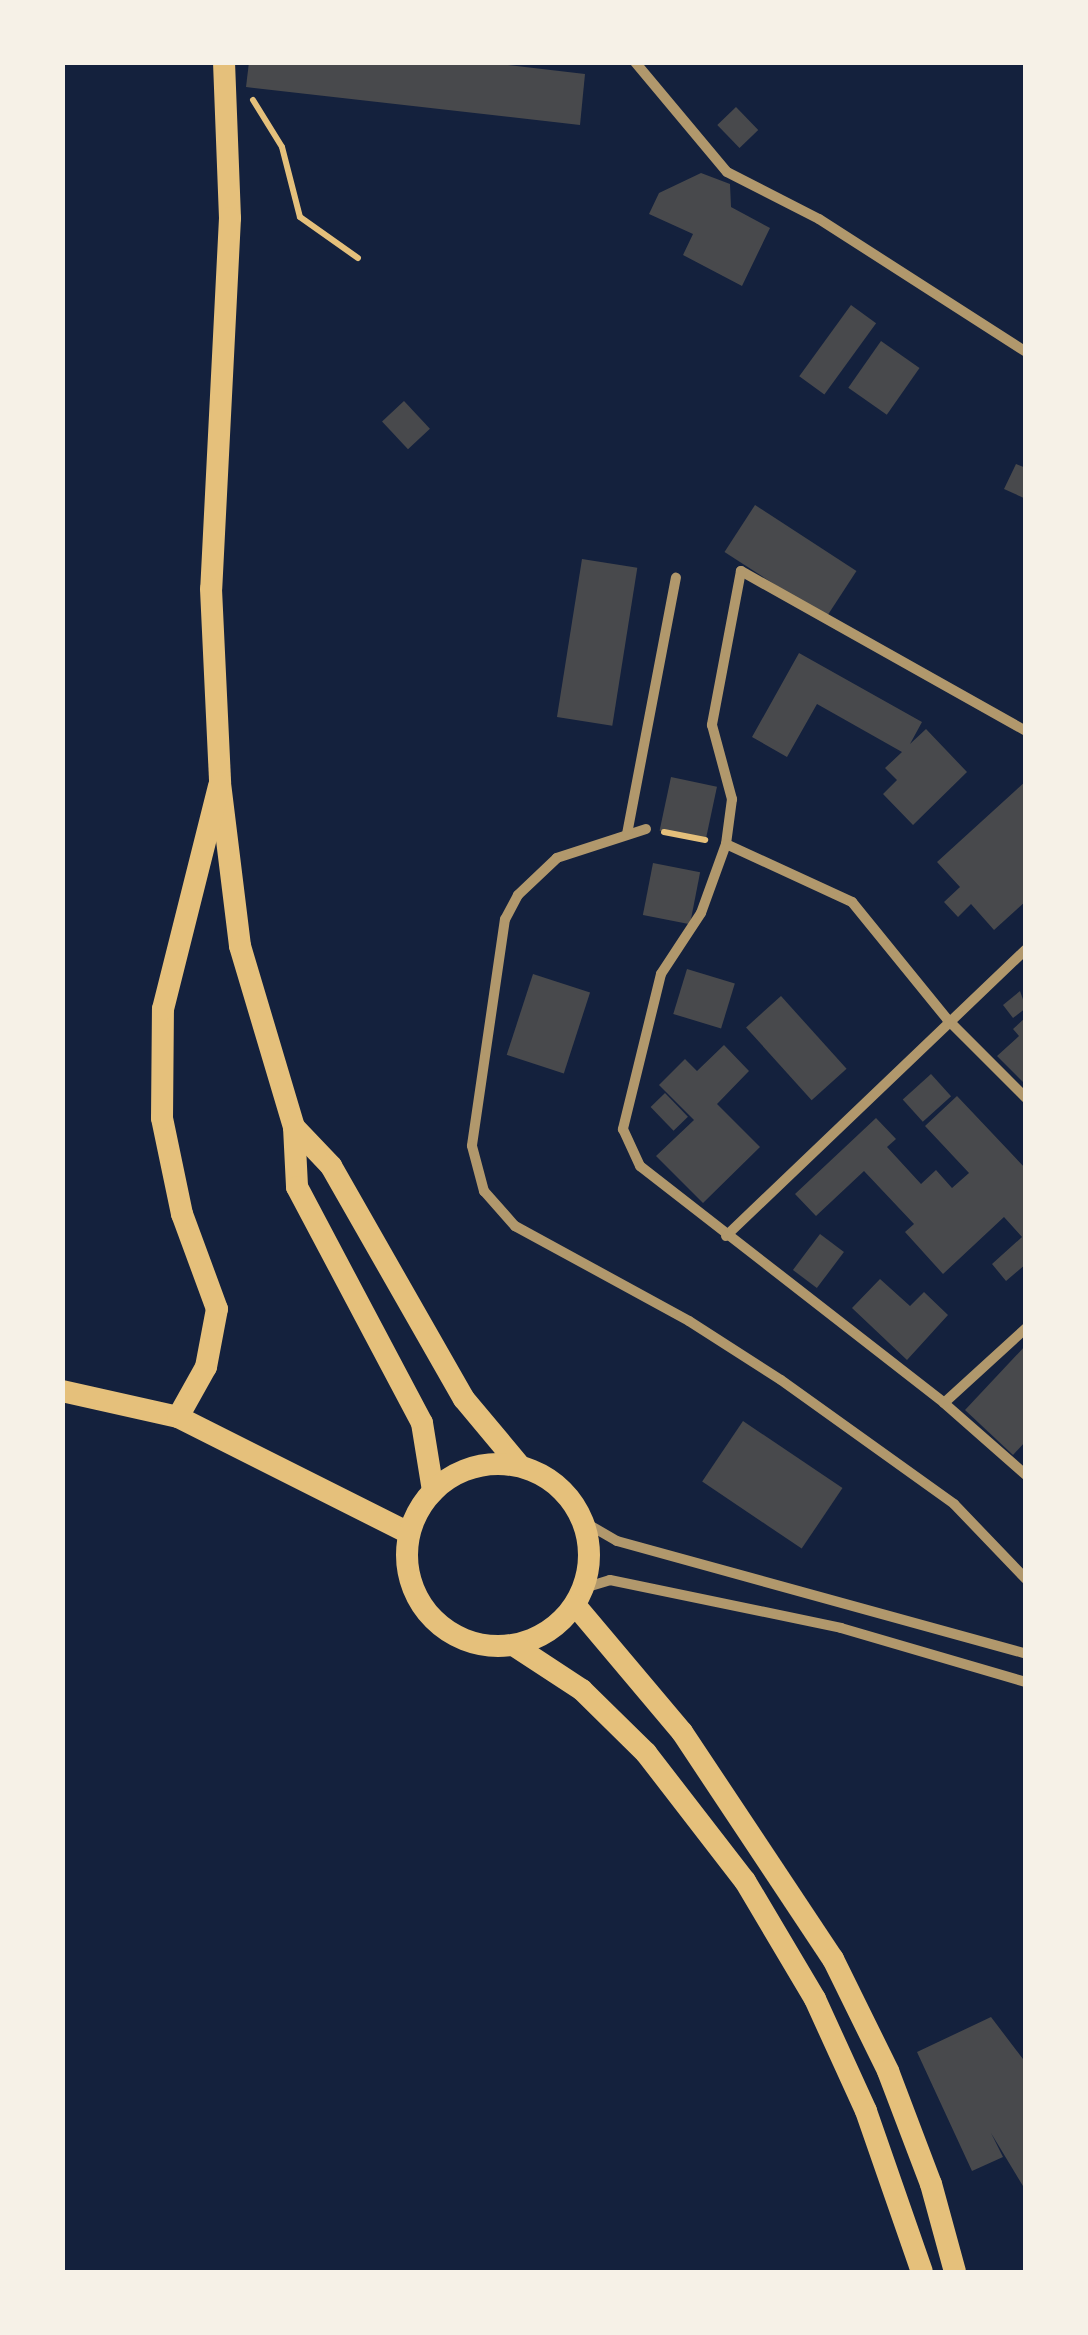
<!DOCTYPE html>
<html>
<head>
<meta charset="utf-8">
<style>
	body { margin:0 }
	#map { position:relative; width:1088px; height:2335px; overflow:hidden; background:#14213d; font-family:Quicksand,sans-serif }
	div>[style] { position:absolute }
	.building>* { inset:0; background:#48494c; transform-origin:0 0 }
	.path>* { height:6px; margin:-3px; padding:0 3px; transform-origin:3px; border-radius:3px; background:#e5c07b }
	.minor>* { height:10px; margin:-5px; padding:0 5px; transform-origin:5px; border-radius:5px; background:#b1986c }
	.primary>* { height:22px; margin:-11px; padding:0 11px; transform-origin:11px; border-radius:11px; background:#e5c07b }
	.trunk>* { height:22px; margin:-11px; padding:0 11px; transform-origin:11px; border-radius:11px; background:#e5c07b }
	.trunk>.ring { margin:-11px; padding:0; box-sizing:content-box; background:none; border:22px solid #e5c07b; border-radius:50% }
	span { translate:-50% -50%; white-space:nowrap; text-align:center; line-height:1.15; -webkit-text-stroke:8px #f6f1e7; paint-order:stroke }
	.frame { position:absolute; inset:0; border:65px solid #f6f1e7; pointer-events:none }
</style>
</head>
<body>
<div id="map">
	<div class="building">
		<i style="clip-path:polygon(249px 62px,481px 62px,585px 74px,580px 125px,246px 87px)"></i>
		<i style="left:736px;top:107px;width:32px;height:26px;rotate:46deg"></i>
		<i style="clip-path:polygon(701px 173px,730px 184px,731px 207px,770px 228px,742px 286px,683px 255px,693px 234px,649px 214px,659px 193px)"></i>
		<i style="left:851px;top:305px;width:31px;height:88px;rotate:36deg"></i>
		<i style="left:881px;top:341px;width:47px;height:57px;rotate:35deg"></i>
		<i style="left:404px;top:401px;width:38px;height:30px;rotate:47deg"></i>
		<i style="clip-path:polygon(1016px 464px,1026px 468px,1026px 499px,1004px 489px)"></i>
		<i style="left:755px;top:505px;width:121px;height:56px;rotate:33deg"></i>
		<i style="left:582px;top:559px;width:56px;height:160px;rotate:9deg"></i>
		<i style="clip-path:polygon(799px 653px,922px 722px,910px 744px,926px 729px,967px 772px,913px 825px,883px 794px,897px 780px,885px 768px,902px 752px,817px 704px,787px 757px,752px 737px)"></i>
		<i style="left:671px;top:777px;width:47px;height:55px;rotate:12deg"></i>
		<i style="clip-path:polygon(1026px 781px,1026px 901px,994px 930px,971px 904px,958px 917px,944px 902px,960px 887px,937px 862px)"></i>
		<i style="left:653px;top:863px;width:48px;height:53px;rotate:11deg"></i>
		<i style="left:687px;top:969px;width:50px;height:47px;rotate:17deg"></i>
		<i style="left:533px;top:974px;width:60px;height:85px;rotate:18deg"></i>
		<i style="clip-path:polygon(1020px 991px,1026px 1008px,1013px 1018px,1003px 1005px)"></i>
		<i style="left:781px;top:996px;width:98px;height:47px;rotate:48deg"></i>
		<i style="clip-path:polygon(1026px 1017px,1026px 1085px,997px 1056px,1019px 1036px,1013px 1029px)"></i>
		<i style="clip-path:polygon(724px 1045px,749px 1071px,717px 1104px,760px 1147px,703px 1203px,656px 1156px,694px 1120px,659px 1085px,685px 1059px,697px 1071px)"></i>
		<i style="left:931px;top:1074px;width:30px;height:38px;rotate:48deg"></i>
		<i style="left:665px;top:1093px;width:33px;height:20px;rotate:46deg"></i>
		<i style="clip-path:polygon(957px 1096px,1026px 1169px,1026px 1264px,1006px 1281px,992px 1264px,1022px 1237px,1004px 1217px,943px 1274px,905px 1232px,914px 1224px,864px 1171px,816px 1216px,795px 1194px,876px 1118px,896px 1139px,887px 1147px,921px 1184px,936px 1170px,952px 1188px,969px 1173px,925px 1126px)"></i>
		<i style="left:820px;top:1234px;width:30px;height:45px;rotate:37deg"></i>
		<i style="clip-path:polygon(880px 1279px,910px 1306px,924px 1292px,948px 1315px,907px 1360px,852px 1308px)"></i>
		<i style="clip-path:polygon(1026px 1345px,1026px 1441px,1013px 1455px,965px 1410px)"></i>
		<i style="left:743px;top:1421px;width:120px;height:73px;rotate:34deg"></i>
		<i style="clip-path:polygon(991px 2017px,1026px 2063px,1026px 2191px,991px 2133px,1003px 2157px,972px 2171px,917px 2052px)"></i>
	</div>
	<div class="path">
		<i style="left:253px;top:100px;width:55px;rotate:58.3deg"></i>
		<i style="left:282px;top:147px;width:72px;rotate:75.6deg"></i>
		<i style="left:300px;top:217px;width:71px;rotate:35.3deg"></i>
		<i style="left:664px;top:832px;width:42px;rotate:11deg"></i>
	</div>
	<div class="minor">
		<i style="left:635px;top:62px;width:143px;rotate:50.1deg"></i>
		<i style="left:727px;top:172px;width:103px;rotate:27.1deg"></i>
		<i style="left:819px;top:219px;width:246px;rotate:32.7deg"></i>
		<i style="left:1026px;top:731px;width:327px;rotate:-150.7deg"></i>
		<i style="left:741px;top:571px;width:157px;rotate:100.7deg"></i>
		<i style="left:712px;top:725px;width:77px;rotate:74.9deg"></i>
		<i style="left:732px;top:799px;width:45px;rotate:97.6deg"></i>
		<i style="left:726px;top:844px;width:73px;rotate:109.9deg"></i>
		<i style="left:701px;top:913px;width:73px;rotate:123.3deg"></i>
		<i style="left:661px;top:974px;width:160px;rotate:103.8deg"></i>
		<i style="left:623px;top:1129px;width:41px;rotate:65.3deg"></i>
		<i style="left:640px;top:1166px;width:385px;rotate:37.9deg"></i>
		<i style="left:944px;top:1403px;width:109px;rotate:41.3deg"></i>
		<i style="left:646px;top:829px;width:94px;rotate:162deg"></i>
		<i style="left:557px;top:858px;width:54px;rotate:136.5deg"></i>
		<i style="left:518px;top:895px;width:27px;rotate:118deg"></i>
		<i style="left:505px;top:919px;width:229px;rotate:98.3deg"></i>
		<i style="left:472px;top:1146px;width:47px;rotate:75.1deg"></i>
		<i style="left:484px;top:1191px;width:47px;rotate:48.5deg"></i>
		<i style="left:515px;top:1226px;width:198px;rotate:28.6deg"></i>
		<i style="left:689px;top:1321px;width:109px;rotate:32.7deg"></i>
		<i style="left:781px;top:1380px;width:213px;rotate:35.6deg"></i>
		<i style="left:954px;top:1504px;width:104px;rotate:46.2deg"></i>
		<i style="left:627px;top:834px;width:261px;rotate:-79.2deg"></i>
		<i style="left:726px;top:844px;width:139px;rotate:24.7deg"></i>
		<i style="left:852px;top:902px;width:151px;rotate:50.9deg"></i>
		<i style="left:947px;top:1019px;width:112px;rotate:45deg"></i>
		<i style="left:726px;top:1236px;width:415px;rotate:-43.7deg"></i>
		<i style="left:944px;top:1403px;width:111px;rotate:-42.4deg"></i>
		<i style="left:584px;top:1522px;width:38px;rotate:30deg"></i>
		<i style="left:617px;top:1541px;width:424px;rotate:15.4deg"></i>
		<i style="left:584px;top:1588px;width:27px;rotate:-17deg"></i>
		<i style="left:610px;top:1580px;width:236px;rotate:11.7deg"></i>
		<i style="left:841px;top:1628px;width:193px;rotate:16.3deg"></i>
	</div>
	<div class="primary">
		<i style="left:62px;top:1391px;width:119px;rotate:12.6deg"></i>
		<i style="left:178px;top:1417px;width:258px;rotate:26.7deg"></i>
	</div>
	<div class="trunk">
		<i style="left:224px;top:62px;width:156px;rotate:87.8deg"></i>
		<i style="left:230px;top:218px;width:371px;rotate:92.9deg"></i>
		<i style="left:211px;top:589px;width:194px;rotate:87.3deg"></i>
		<i style="left:220px;top:783px;width:164px;rotate:83deg"></i>
		<i style="left:240px;top:946px;width:189px;rotate:73.4deg"></i>
		<i style="left:294px;top:1127px;width:60px;rotate:87.1deg"></i>
		<i style="left:297px;top:1187px;width:267px;rotate:62.1deg"></i>
		<i style="left:422px;top:1423px;width:69px;rotate:80.8deg"></i>
		<i style="left:294px;top:1127px;width:54px;rotate:46.5deg"></i>
		<i style="left:331px;top:1166px;width:268px;rotate:60.3deg"></i>
		<i style="left:464px;top:1399px;width:87px;rotate:50.1deg"></i>
		<i style="left:178px;top:1417px;width:57px;rotate:-60.8deg"></i>
		<i style="left:206px;top:1367px;width:59px;rotate:-79.3deg"></i>
		<i style="left:217px;top:1309px;width:101px;rotate:-110.2deg"></i>
		<i style="left:182px;top:1214px;width:98px;rotate:-101.8deg"></i>
		<i style="left:162px;top:1118px;width:109px;rotate:-89.5deg"></i>
		<i style="left:163px;top:1009px;width:230px;rotate:-75.9deg"></i>
		<i class="ring" style="left:407px;top:1464px;width:160px;height:160px"></i>
		<i style="left:575px;top:1605px;width:166px;rotate:49.9deg"></i>
		<i style="left:682px;top:1732px;width:273px;rotate:56.4deg"></i>
		<i style="left:833px;top:1959px;width:125px;rotate:63.8deg"></i>
		<i style="left:888px;top:2071px;width:121px;rotate:69.2deg"></i>
		<i style="left:931px;top:2184px;width:91px;rotate:74.7deg"></i>
		<i style="left:515px;top:1646px;width:80px;rotate:33.3deg"></i>
		<i style="left:582px;top:1690px;width:90px;rotate:44.5deg"></i>
		<i style="left:646px;top:1753px;width:162px;rotate:52.3deg"></i>
		<i style="left:745px;top:1881px;width:137px;rotate:59.3deg"></i>
		<i style="left:815px;top:1999px;width:123px;rotate:65.5deg"></i>
		<i style="left:866px;top:2111px;width:170px;rotate:70.8deg"></i>
	</div>
	<div class="frame"></div>
</div>
</body>
</html>
